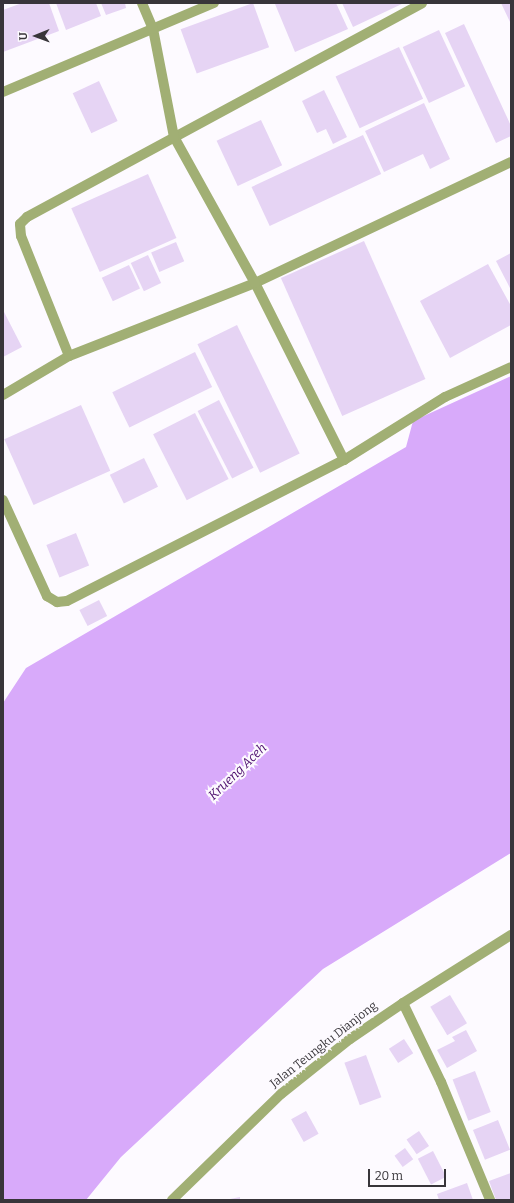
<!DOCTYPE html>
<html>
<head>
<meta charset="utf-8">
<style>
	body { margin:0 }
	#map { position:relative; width:514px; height:1203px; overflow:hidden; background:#fdfaff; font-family:Bitter,serif }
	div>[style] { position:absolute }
	.water>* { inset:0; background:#d8aafa }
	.building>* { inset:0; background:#e6d4f4; transform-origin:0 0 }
	.minor>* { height:10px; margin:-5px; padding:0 5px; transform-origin:5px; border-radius:5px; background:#a1af74 }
	.tertiary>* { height:10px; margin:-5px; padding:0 5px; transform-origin:5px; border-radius:5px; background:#a1af74 }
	span { translate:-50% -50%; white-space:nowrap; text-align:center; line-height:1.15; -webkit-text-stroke:4px #fdfaff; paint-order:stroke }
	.street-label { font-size:12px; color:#38353a }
	.water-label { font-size:13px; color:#4c0e6d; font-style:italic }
	.frame { position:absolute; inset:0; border:4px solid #38353a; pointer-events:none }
	.north { position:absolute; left:16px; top:16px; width:40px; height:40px; -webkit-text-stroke:3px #fdfaff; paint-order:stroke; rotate:269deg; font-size:11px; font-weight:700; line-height:16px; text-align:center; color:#38353a }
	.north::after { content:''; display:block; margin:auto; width:14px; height:18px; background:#38353a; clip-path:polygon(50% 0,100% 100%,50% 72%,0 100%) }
	.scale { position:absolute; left:368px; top:1169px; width:78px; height:18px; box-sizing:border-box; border:2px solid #38353a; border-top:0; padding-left:5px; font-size:12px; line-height:14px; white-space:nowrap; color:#38353a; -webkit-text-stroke:3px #fdfaff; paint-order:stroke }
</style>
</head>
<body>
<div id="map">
	<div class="water">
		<i style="clip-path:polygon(511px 376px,511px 853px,323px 969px,121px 1157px,86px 1200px,3px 1200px,3px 703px,26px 668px,406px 447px,413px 421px)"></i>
	</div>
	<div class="building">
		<i style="clip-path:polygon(22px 3px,49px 3px,59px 31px,3px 52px,3px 10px)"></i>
		<i style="clip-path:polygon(56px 3px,96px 3px,101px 16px,66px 30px)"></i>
		<i style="clip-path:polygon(101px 3px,125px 3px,126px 8px,106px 15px)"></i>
		<i style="left:253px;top:3px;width:47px;height:77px;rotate:70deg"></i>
		<i style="clip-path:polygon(278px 3px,336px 3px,348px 29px,295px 52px,275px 4px)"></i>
		<i style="clip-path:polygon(342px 3px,404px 3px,353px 27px)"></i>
		<i style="clip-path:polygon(501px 3px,511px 3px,511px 24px)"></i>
		<i style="clip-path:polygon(464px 24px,511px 126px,511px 136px,496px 143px,445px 33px)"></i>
		<i style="left:439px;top:30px;width:62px;height:40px;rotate:65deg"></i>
		<i style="left:399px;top:47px;width:57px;height:70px;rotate:65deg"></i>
		<i style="left:99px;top:81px;width:44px;height:29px;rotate:65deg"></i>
		<i style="clip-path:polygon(324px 90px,347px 137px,333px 144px,326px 129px,317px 133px,302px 101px)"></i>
		<i style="clip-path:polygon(424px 103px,450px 159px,430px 169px,423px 154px,384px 172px,365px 131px)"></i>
		<i style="left:261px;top:120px;width:50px;height:49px;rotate:65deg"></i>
		<i style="left:363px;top:135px;width:43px;height:123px;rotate:65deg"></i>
		<i style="left:148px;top:174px;width:70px;height:84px;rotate:66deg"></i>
		<i style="left:364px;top:241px;width:151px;height:91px;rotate:66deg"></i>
		<i style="left:176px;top:242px;width:21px;height:27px;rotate:67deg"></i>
		<i style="clip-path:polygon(511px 253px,511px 290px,496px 261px)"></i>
		<i style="left:148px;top:255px;width:31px;height:19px;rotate:65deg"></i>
		<i style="clip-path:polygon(488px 264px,511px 306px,511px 325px,450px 358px,420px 301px)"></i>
		<i style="left:129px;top:265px;width:26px;height:30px;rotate:65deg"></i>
		<i style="clip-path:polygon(3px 310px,22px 347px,3px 357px)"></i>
		<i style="left:237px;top:325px;width:143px;height:44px;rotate:64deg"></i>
		<i style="left:195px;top:352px;width:39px;height:92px;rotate:64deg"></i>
		<i style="left:219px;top:400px;width:76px;height:24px;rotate:63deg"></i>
		<i style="left:81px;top:405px;width:72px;height:84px;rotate:66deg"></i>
		<i style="left:195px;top:413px;width:74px;height:47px;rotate:63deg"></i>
		<i style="left:144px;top:458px;width:32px;height:38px;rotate:64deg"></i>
		<i style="left:76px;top:533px;width:35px;height:32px;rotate:68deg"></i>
		<i style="left:99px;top:600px;width:18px;height:22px;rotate:63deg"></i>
		<i style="left:450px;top:995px;width:33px;height:23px;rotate:59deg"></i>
		<i style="clip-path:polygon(466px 1030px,477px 1051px,447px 1068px,437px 1050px,455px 1041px,452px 1037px)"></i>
		<i style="left:404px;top:1039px;width:17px;height:18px;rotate:57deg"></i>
		<i style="left:366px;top:1055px;width:45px;height:23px;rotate:70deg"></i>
		<i style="left:475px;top:1071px;width:44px;height:24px;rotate:69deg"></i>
		<i style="left:306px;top:1111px;width:26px;height:17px;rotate:61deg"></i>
		<i style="left:498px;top:1120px;width:32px;height:27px;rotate:68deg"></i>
		<i style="left:419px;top:1131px;width:18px;height:15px;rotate:56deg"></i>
		<i style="left:405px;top:1148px;width:14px;height:13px;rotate:54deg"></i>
		<i style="left:433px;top:1151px;width:29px;height:17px;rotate:63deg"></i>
		<i style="clip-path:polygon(511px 1173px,511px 1200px,496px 1200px,489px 1181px)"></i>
		<i style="clip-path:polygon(467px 1183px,473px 1200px,439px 1200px,437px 1194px)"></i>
		<i style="clip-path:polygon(240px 1197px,240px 1200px,230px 1200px,230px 1199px)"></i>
	</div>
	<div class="minor">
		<i style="left:3px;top:92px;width:229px;rotate:-22.9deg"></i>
		<i style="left:69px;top:356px;width:129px;rotate:-111.8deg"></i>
		<i style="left:21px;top:236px;width:12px;rotate:-95deg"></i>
		<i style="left:20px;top:224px;width:10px;rotate:-45deg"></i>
		<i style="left:27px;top:217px;width:449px;rotate:-28.4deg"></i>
		<i style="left:3px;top:395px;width:77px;rotate:-30.6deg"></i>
		<i style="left:69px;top:356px;width:200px;rotate:-21.4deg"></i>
		<i style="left:255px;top:283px;width:283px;rotate:-25.3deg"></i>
		<i style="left:344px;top:460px;width:119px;rotate:-32deg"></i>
		<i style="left:445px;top:397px;width:72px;rotate:-24.4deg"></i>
		<i style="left:3px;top:500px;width:106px;rotate:65.4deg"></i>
		<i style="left:47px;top:596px;width:12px;rotate:31deg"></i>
		<i style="left:57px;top:602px;width:10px;rotate:-6deg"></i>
		<i style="left:67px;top:601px;width:311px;rotate:-27deg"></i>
		<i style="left:344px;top:460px;width:198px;rotate:-116.7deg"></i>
		<i style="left:255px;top:283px;width:167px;rotate:-119deg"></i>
		<i style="left:174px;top:137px;width:110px;rotate:-101deg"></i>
		<i style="left:153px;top:29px;width:28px;rotate:-113deg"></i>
		<i style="left:403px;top:1003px;width:88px;rotate:64.3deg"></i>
		<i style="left:441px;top:1082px;width:128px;rotate:67.4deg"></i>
	</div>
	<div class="tertiary">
		<i style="left:172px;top:1200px;width:152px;rotate:-44.2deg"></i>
		<i style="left:281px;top:1094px;width:88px;rotate:-38.6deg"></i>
		<i style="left:350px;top:1039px;width:64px;rotate:-34.2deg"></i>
		<i style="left:403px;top:1003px;width:128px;rotate:-32.2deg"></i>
	</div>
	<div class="street-label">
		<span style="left:324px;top:1045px;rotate:-38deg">Jalan Teungku Dianjong</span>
	</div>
	<div class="water-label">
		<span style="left:238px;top:772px;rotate:-44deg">Krueng Aceh</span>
	</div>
	<div class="frame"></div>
	<div class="north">U</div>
	<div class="scale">20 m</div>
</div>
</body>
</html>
